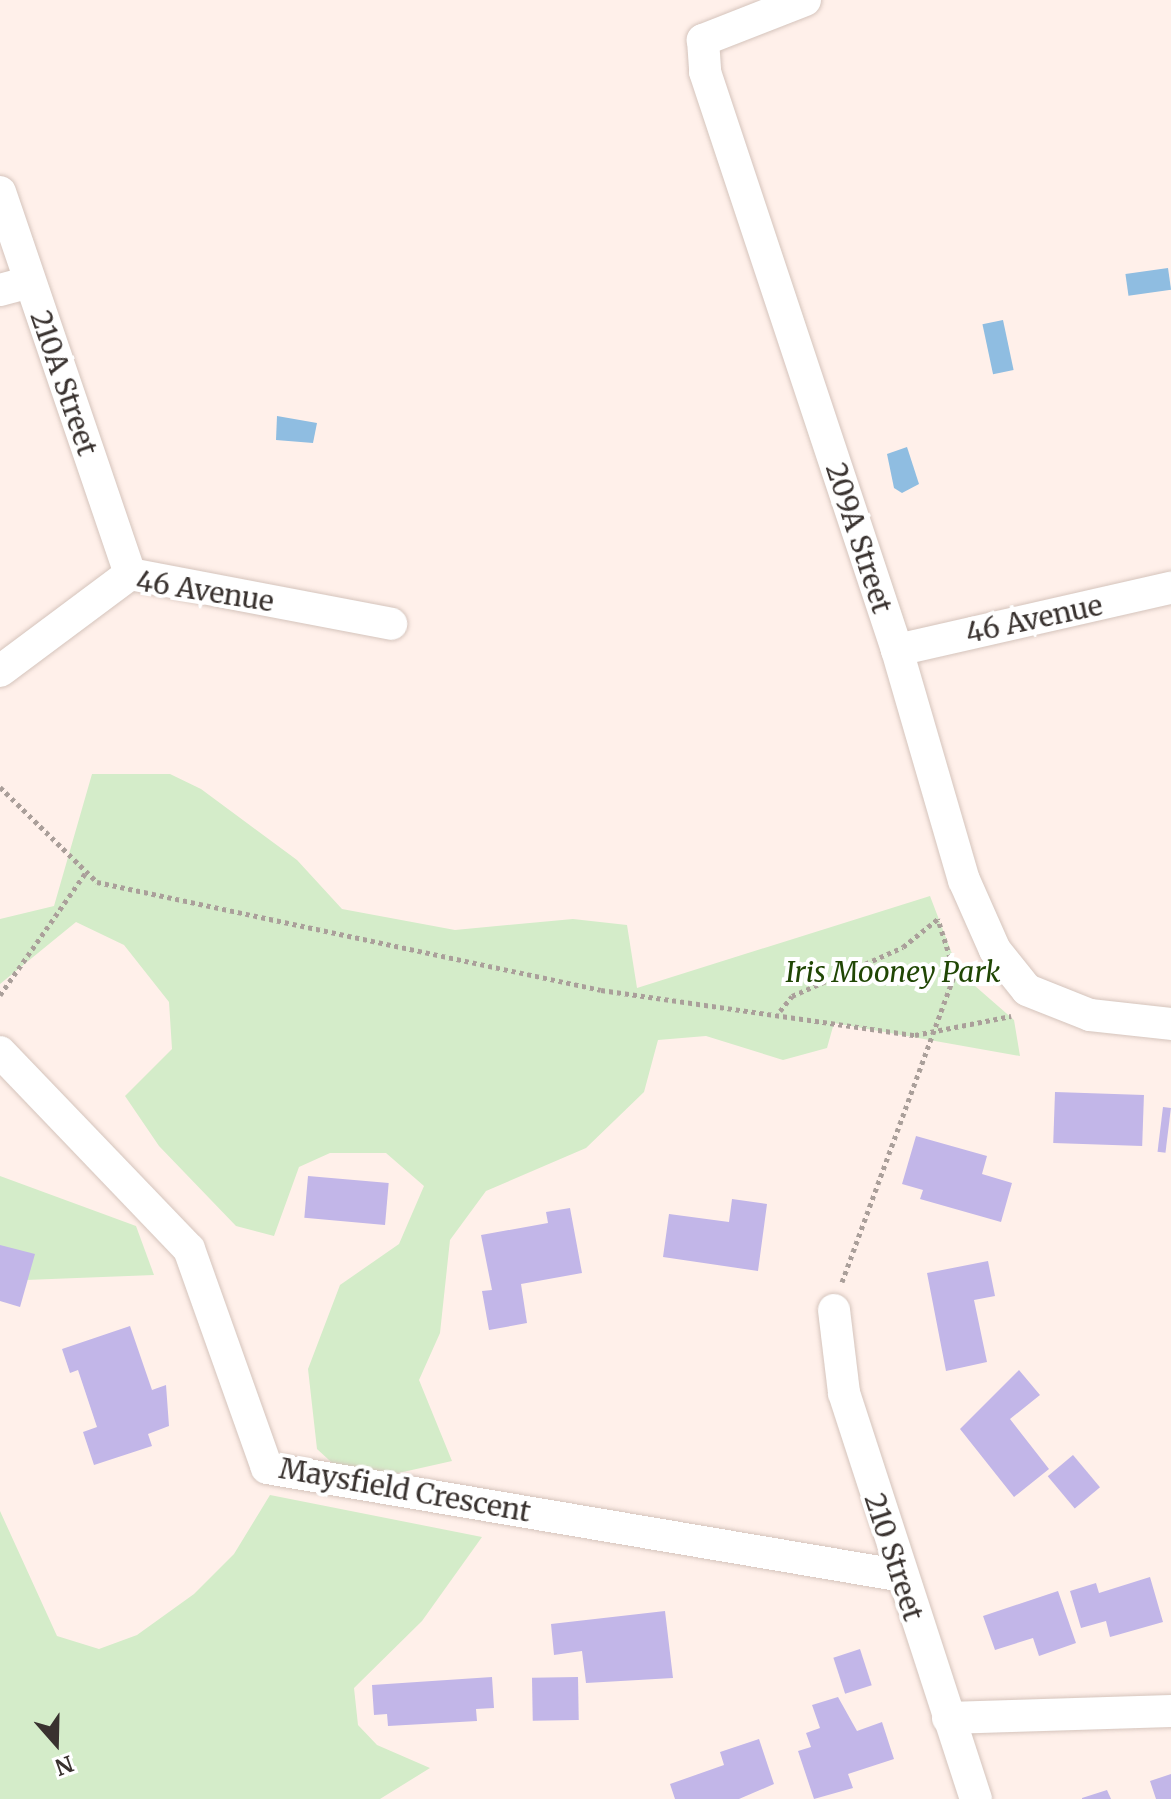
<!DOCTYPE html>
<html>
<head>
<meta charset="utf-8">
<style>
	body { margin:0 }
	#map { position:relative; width:1171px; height:1799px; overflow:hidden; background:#fff0ea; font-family:Merriweather,serif }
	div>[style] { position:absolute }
	.green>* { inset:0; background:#d4ecc9 }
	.water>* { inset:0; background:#8fbde1; transform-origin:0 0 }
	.building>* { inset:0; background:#c2b6e8; transform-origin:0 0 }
	.path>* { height:5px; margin-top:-2.5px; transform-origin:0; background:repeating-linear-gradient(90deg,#aa9f9a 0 4px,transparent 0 8px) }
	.roads { filter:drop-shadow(0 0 2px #d5c4bc) drop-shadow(0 0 2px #d5c4bc) }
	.street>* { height:32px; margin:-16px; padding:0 16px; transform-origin:16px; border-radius:16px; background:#fff }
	span { translate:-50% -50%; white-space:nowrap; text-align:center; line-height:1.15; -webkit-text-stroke:8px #fff; paint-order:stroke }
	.street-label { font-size:28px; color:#39322f }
	.park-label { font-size:28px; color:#204604; font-style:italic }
	.north { position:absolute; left:16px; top:1703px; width:80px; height:80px; -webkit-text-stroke:6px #fff; paint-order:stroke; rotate:160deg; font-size:22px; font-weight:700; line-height:32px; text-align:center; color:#39322f }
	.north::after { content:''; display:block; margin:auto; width:28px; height:36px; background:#39322f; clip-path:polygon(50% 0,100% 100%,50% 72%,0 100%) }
</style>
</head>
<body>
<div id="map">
	<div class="green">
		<i style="clip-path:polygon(92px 774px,170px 774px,201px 789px,297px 860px,342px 909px,455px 930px,573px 919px,627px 925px,637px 988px,930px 896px,959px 972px,1014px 1020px,1020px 1056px,834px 1023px,827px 1048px,783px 1060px,706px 1036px,658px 1040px,644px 1092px,586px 1148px,486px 1191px,450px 1240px,440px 1333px,419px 1380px,452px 1461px,354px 1483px,317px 1449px,308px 1369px,340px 1285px,399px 1244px,424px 1186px,386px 1153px,330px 1153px,299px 1167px,274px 1236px,236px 1226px,159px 1146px,125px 1096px,172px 1049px,169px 1002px,124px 945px,76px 922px,0 984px,0 919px,54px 906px)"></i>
		<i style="clip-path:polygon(0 1176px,136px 1226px,154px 1275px,0 1281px)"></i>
		<i style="clip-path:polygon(270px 1495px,482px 1537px,422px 1621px,354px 1688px,358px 1725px,377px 1745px,430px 1768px,380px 1799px,0 1799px,0 1511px,57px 1636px,99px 1649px,137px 1635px,194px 1594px,234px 1554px)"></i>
	</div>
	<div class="water">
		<i style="left:1168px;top:268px;width:22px;height:43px;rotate:82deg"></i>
		<i style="left:1003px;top:320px;width:51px;height:21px;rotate:78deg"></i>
		<i style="clip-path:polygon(277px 416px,317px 423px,313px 443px,276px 440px)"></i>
		<i style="clip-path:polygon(907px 447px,919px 484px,902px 493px,894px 488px,887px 454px)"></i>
	</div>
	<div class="building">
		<i style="left:1055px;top:1092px;width:89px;height:51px;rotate:2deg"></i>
		<i style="left:1163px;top:1107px;width:8px;height:45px;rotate:7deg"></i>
		<i style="clip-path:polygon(916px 1136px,987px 1156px,982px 1174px,1012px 1183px,1001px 1222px,920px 1199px,923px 1190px,902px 1184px)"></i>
		<i style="left:308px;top:1176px;width:81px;height:42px;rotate:5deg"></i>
		<i style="clip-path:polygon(732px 1199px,767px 1204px,758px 1271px,663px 1257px,669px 1214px,729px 1222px)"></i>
		<i style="clip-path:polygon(570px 1208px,582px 1273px,521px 1284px,527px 1323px,489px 1330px,482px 1291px,492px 1290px,481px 1235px,548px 1223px,546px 1212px)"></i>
		<i style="clip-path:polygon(0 1245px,35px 1254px,20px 1307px,0 1301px)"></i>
		<i style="clip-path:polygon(988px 1261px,995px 1296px,974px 1300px,987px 1362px,946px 1371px,927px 1273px)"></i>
		<i style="clip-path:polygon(130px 1326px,152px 1390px,166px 1385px,169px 1426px,148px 1434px,152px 1446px,94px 1465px,83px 1432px,97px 1427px,78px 1370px,70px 1373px,62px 1349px)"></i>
		<i style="clip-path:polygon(1019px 1370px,1040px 1395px,1010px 1419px,1049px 1469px,1014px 1497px,960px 1429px)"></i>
		<i style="left:1073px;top:1455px;width:42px;height:33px;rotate:50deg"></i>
		<i style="clip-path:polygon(1150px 1577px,1163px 1622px,1110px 1637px,1106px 1621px,1081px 1628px,1070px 1591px,1096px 1583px,1099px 1593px)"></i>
		<i style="clip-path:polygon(1058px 1591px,1076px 1643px,1039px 1656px,1033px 1638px,995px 1650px,983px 1616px)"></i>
		<i style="clip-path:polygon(665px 1611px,673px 1678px,586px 1683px,582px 1651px,554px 1655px,551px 1624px)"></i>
		<i style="left:860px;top:1649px;width:38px;height:28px;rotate:72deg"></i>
		<i style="clip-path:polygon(492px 1677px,494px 1708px,476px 1709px,477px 1721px,388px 1726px,387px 1714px,374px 1715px,372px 1685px)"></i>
		<i style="left:578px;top:1677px;width:43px;height:46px;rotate:89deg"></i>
		<i style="clip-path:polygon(838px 1697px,857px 1731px,882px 1722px,894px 1759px,848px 1774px,853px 1788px,814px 1799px,798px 1751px,811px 1747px,806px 1733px,820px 1728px,812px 1705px)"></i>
		<i style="clip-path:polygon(759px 1739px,774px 1784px,739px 1799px,675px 1799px,670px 1784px,724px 1765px,720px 1752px)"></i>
		<i style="clip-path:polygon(1171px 1774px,1171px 1799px,1156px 1799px,1150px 1781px)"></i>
		<i style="clip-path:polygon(1107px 1790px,1111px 1799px,1082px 1799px,1082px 1798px)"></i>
	</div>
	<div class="path">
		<i style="left:0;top:787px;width:136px;rotate:44.4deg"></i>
		<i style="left:97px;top:882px;width:515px;rotate:12.09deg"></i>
		<i style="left:601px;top:990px;width:317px;rotate:8.2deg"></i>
		<i style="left:915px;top:1035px;width:98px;rotate:-11.2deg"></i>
		<i style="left:0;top:995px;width:150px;rotate:-55deg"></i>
		<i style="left:780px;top:1011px;width:19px;rotate:-51deg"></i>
		<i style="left:792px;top:996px;width:121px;rotate:-23.8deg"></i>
		<i style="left:903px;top:947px;width:46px;rotate:-38.9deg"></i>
		<i style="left:842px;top:1282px;width:329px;rotate:-69.9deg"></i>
		<i style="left:955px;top:973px;width:57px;rotate:-107.5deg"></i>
	</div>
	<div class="roads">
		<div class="street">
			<i style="left:805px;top:0;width:110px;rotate:158.6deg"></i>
			<i style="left:703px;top:40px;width:32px;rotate:86deg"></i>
			<i style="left:705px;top:72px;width:609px;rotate:71.62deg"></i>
			<i style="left:897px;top:650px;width:240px;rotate:73.8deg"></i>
			<i style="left:964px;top:880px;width:77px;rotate:66.1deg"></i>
			<i style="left:995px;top:950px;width:51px;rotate:51.3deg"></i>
			<i style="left:1027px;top:990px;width:68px;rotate:21.6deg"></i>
			<i style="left:1090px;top:1015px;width:81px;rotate:6.3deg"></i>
			<i style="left:0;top:192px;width:404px;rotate:71.2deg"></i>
			<i style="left:0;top:290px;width:30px;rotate:-15deg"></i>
			<i style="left:897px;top:650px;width:281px;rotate:-12.8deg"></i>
			<i style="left:0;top:671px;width:162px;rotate:-36.7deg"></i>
			<i style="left:130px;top:574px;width:266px;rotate:10.8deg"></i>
			<i style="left:0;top:1052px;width:273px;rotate:46.2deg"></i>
			<i style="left:189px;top:1249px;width:232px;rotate:70.4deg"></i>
			<i style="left:267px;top:1468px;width:639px;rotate:9.64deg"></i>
			<i style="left:834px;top:1310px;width:84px;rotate:83.1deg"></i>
			<i style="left:844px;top:1393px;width:427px;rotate:72deg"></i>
			<i style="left:948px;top:1718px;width:223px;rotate:-1.8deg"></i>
		</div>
	</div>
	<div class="street-label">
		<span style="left:64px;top:383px;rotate:71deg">210A Street</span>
		<span style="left:859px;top:538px;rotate:72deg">209A Street</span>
		<span style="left:205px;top:591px;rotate:9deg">46 Avenue</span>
		<span style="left:1034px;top:619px;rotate:-12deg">46 Avenue</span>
		<span style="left:405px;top:1490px;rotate:10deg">Maysfield Crescent</span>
		<span style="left:894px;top:1557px;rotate:72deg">210 Street</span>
	</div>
	<div class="park-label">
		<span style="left:893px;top:972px">Iris Mooney Park</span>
	</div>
	<div class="north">N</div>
</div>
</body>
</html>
